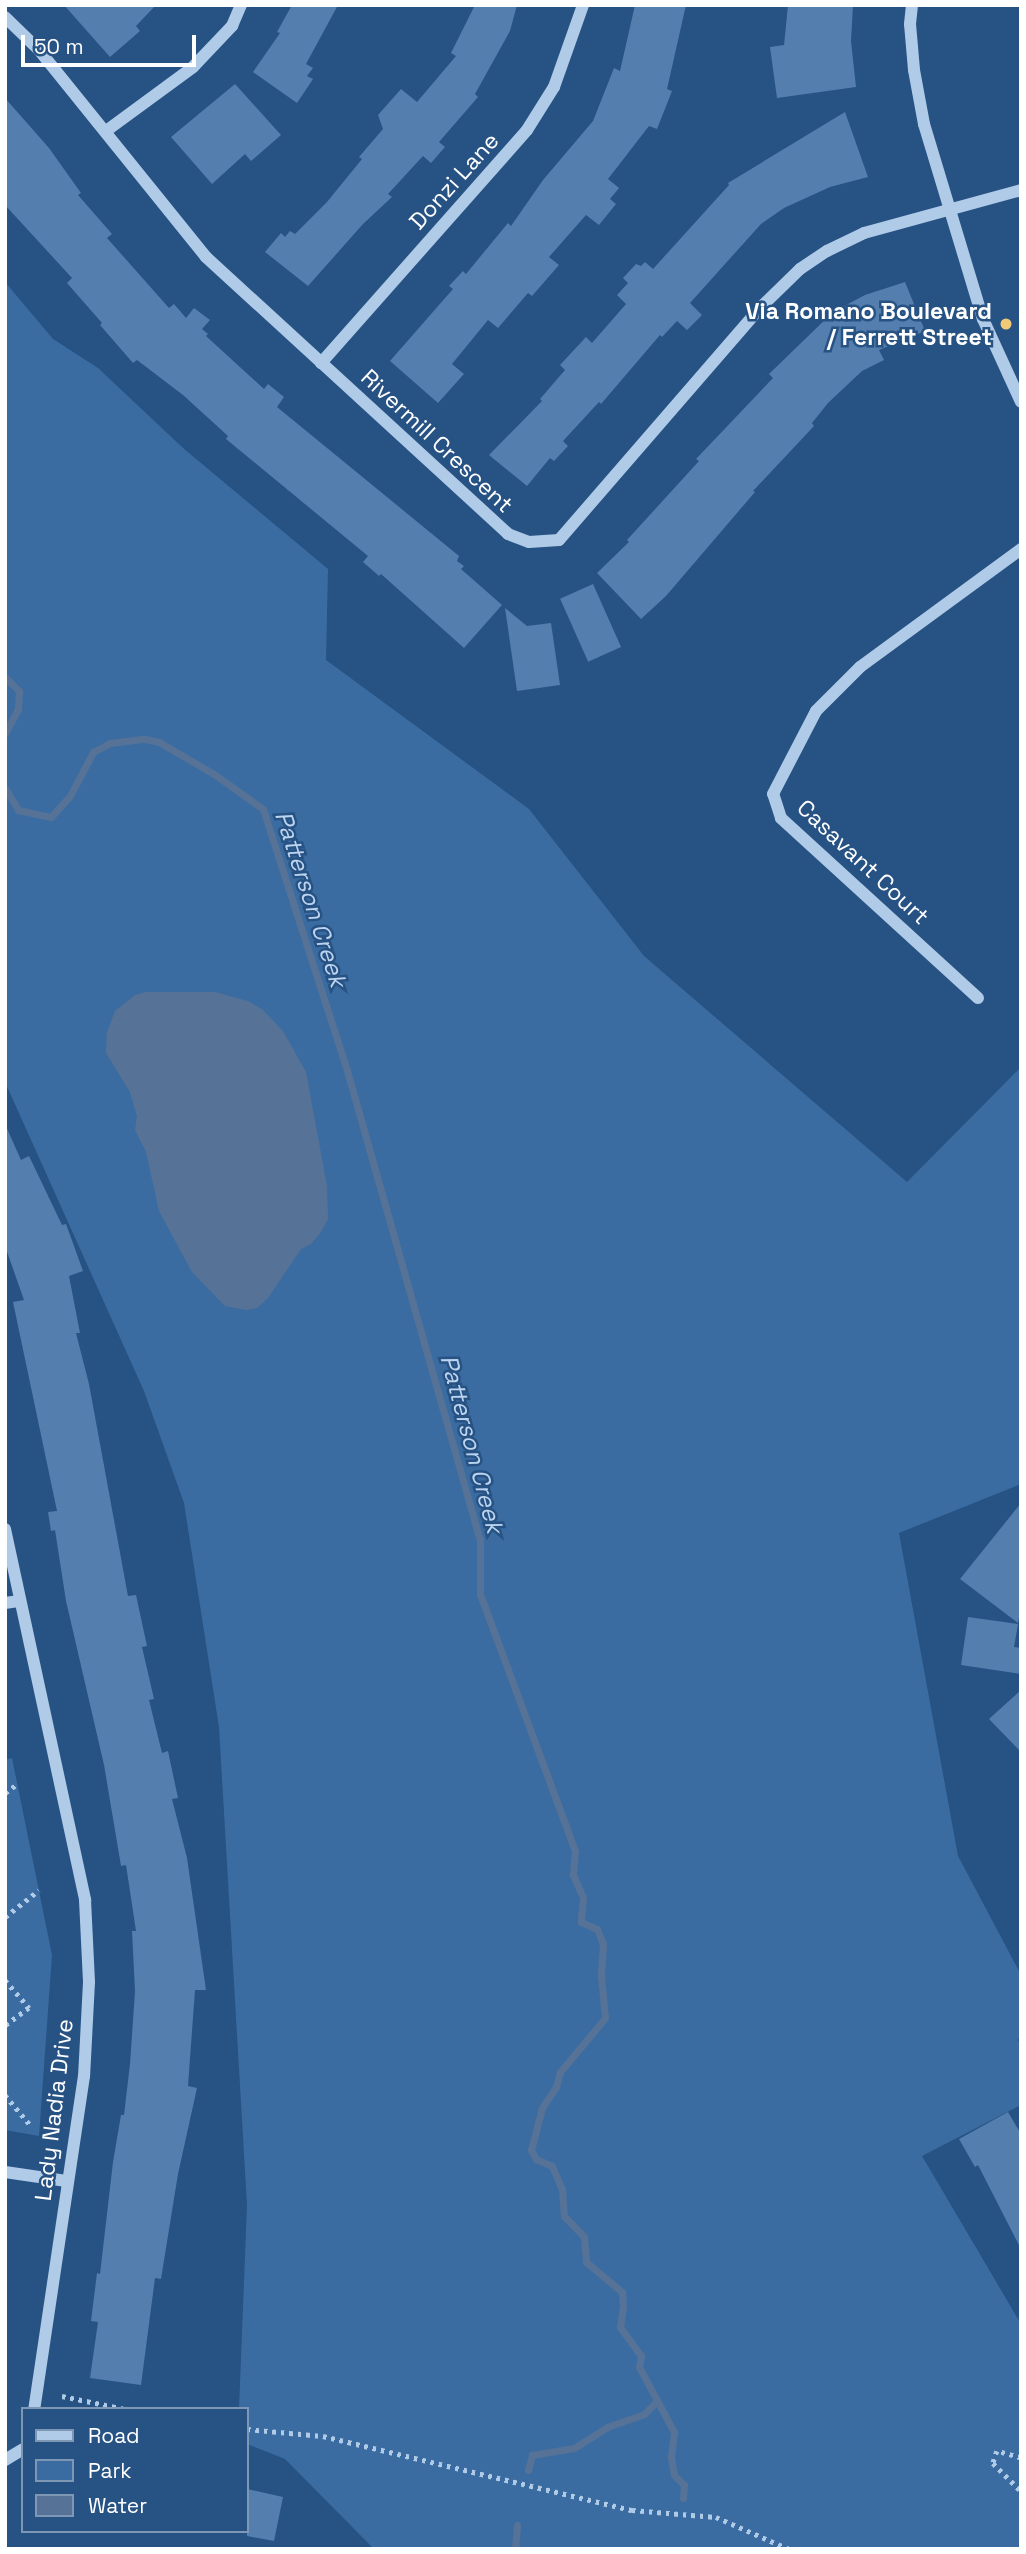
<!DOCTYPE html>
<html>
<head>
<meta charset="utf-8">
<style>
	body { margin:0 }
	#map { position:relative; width:1026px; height:2554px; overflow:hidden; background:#275284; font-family:"Space Grotesk",sans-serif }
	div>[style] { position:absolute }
	.green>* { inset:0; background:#3b6ca1 }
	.water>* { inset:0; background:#567397 }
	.stream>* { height:7px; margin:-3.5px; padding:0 3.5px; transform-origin:3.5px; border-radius:3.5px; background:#567397 }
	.building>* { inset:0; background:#537eae; transform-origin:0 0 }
	.path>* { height:4.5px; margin-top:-2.25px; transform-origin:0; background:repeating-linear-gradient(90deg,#b0cbe7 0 3.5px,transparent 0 8.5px) }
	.minor>* { height:12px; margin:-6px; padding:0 6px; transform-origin:6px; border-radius:6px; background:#b0cbe7 }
	.dots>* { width:19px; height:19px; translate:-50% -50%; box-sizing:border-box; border:4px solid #275284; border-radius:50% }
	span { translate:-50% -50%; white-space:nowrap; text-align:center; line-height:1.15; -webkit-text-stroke:5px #275284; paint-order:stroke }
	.street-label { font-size:23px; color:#fff }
	.poi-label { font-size:23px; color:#fff; font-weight:700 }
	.right { translate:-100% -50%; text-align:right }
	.water-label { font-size:24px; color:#bcd4ef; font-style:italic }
	.frame { position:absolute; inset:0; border:7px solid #fff; pointer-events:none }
	.legend { position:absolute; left:21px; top:2407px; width:228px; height:126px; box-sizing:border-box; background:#275284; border:2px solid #7d97b5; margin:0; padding:9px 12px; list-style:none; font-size:21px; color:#fff }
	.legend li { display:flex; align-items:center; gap:14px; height:35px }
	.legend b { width:35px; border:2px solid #7d97b5 }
	.scale { position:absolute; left:21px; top:35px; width:175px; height:32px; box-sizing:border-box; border:4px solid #fff; border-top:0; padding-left:9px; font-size:21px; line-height:24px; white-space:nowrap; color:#fff; -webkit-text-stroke:5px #275284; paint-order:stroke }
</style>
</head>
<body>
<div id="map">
	<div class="green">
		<i style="clip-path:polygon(5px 282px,53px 339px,98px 368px,183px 448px,328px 569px,326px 660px,529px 809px,644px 956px,907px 1182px,1021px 1067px,1021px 1484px,899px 1533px,958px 1856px,1021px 1975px,1021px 2034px,1018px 2040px,1021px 2046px,1021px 2105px,922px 2156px,1021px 2324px,1021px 2549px,374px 2549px,285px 2459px,247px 2444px,247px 2409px,239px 2409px,247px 2205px,219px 1727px,184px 1503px,144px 1391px,5px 1082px)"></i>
		<i style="clip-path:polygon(12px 1758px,52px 1955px,39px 2136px,5px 2130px,5px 1760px)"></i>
	</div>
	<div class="water">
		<i style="clip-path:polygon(146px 992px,215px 992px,248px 1001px,263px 1010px,283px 1031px,306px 1072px,327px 1186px,328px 1219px,321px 1232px,311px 1244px,301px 1249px,268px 1298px,257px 1308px,246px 1310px,225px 1306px,192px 1272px,159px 1211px,146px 1152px,135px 1130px,137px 1116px,130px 1092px,106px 1053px,107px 1032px,115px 1011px,135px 995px)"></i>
	</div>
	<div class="stream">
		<i style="left:5px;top:677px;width:20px;rotate:45deg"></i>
		<i style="left:19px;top:691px;width:18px;rotate:93deg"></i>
		<i style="left:18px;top:709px;width:27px;rotate:118deg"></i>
		<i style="left:5px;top:788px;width:26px;rotate:59deg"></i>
		<i style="left:18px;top:810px;width:34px;rotate:12deg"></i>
		<i style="left:51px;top:817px;width:28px;rotate:-48deg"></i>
		<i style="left:70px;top:796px;width:50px;rotate:-62.4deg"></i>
		<i style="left:93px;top:752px;width:19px;rotate:-28deg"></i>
		<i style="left:110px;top:743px;width:35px;rotate:-7deg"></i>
		<i style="left:145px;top:739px;width:14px;rotate:12deg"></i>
		<i style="left:159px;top:742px;width:64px;rotate:30.2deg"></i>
		<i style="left:214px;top:774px;width:60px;rotate:35.5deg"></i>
		<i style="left:263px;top:809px;width:271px;rotate:72.2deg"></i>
		<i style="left:346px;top:1067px;width:491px;rotate:74.2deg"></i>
		<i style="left:480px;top:1539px;width:55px;rotate:90deg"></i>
		<i style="left:480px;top:1594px;width:274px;rotate:69.7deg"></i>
		<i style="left:575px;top:1851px;width:24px;rotate:95deg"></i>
		<i style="left:573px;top:1875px;width:24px;rotate:66deg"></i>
		<i style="left:583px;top:1897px;width:25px;rotate:95deg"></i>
		<i style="left:581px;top:1922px;width:17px;rotate:24deg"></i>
		<i style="left:597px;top:1929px;width:16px;rotate:68deg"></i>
		<i style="left:603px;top:1944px;width:32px;rotate:94deg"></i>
		<i style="left:601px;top:1976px;width:42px;rotate:84.6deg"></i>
		<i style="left:605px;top:2018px;width:70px;rotate:129.8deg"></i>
		<i style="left:560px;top:2072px;width:16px;rotate:105deg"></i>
		<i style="left:556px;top:2087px;width:25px;rotate:124deg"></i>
		<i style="left:542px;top:2108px;width:43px;rotate:104.7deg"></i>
		<i style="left:531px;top:2150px;width:10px;rotate:61deg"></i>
		<i style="left:536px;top:2159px;width:17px;rotate:24deg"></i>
		<i style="left:552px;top:2166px;width:25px;rotate:67deg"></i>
		<i style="left:562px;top:2189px;width:27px;rotate:86deg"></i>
		<i style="left:564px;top:2216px;width:29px;rotate:46deg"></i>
		<i style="left:584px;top:2237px;width:25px;rotate:85deg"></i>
		<i style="left:586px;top:2262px;width:47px;rotate:39.8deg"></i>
		<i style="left:622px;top:2292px;width:14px;rotate:86deg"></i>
		<i style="left:623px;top:2306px;width:21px;rotate:98deg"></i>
		<i style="left:620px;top:2327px;width:36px;rotate:54deg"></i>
		<i style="left:641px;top:2356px;width:11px;rotate:100deg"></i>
		<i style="left:639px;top:2367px;width:74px;rotate:61.7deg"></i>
		<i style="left:674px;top:2432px;width:25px;rotate:97deg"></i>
		<i style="left:671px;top:2457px;width:18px;rotate:81deg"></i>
		<i style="left:674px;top:2475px;width:14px;rotate:45deg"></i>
		<i style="left:684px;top:2485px;width:13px;rotate:94deg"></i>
		<i style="left:528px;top:2470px;width:16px;rotate:-75deg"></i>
		<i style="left:532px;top:2455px;width:43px;rotate:-9.5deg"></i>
		<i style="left:574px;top:2448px;width:39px;rotate:-32deg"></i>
		<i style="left:607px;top:2427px;width:39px;rotate:-19deg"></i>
		<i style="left:644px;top:2414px;width:17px;rotate:-45deg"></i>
		<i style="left:515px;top:2549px;width:24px;rotate:-85deg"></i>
	</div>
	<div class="building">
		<i style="clip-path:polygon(64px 5px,156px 5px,136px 26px,140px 31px,110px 57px)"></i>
		<i style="clip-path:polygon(292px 5px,338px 5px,306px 64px,313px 68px,307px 76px,313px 79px,297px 103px,253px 72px,280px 33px,277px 32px)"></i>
		<i style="clip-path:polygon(475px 5px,517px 5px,510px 31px,475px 94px,478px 97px,439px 142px,445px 147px,431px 163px,423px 156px,388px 194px,392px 197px,363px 224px,308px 286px,265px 252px,281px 233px,285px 237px,290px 231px,295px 234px,327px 202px,362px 159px,359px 157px,383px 129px,378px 115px,401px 89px,417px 102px,456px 56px,451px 53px)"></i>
		<i style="clip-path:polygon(635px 5px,686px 5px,667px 89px,672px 91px,657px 129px,649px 126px,608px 179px,619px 188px,610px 199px,616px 204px,599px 225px,586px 215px,549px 257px,559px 265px,532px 296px,528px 293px,498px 328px,488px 320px,452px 364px,464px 374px,438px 403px,390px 361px,453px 289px,449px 286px,463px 271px,466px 274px,508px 223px,511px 226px,543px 180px,593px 121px,614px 68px,620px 71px)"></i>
		<i style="clip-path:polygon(788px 5px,853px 5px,851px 41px,856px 87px,777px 98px,770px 47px,784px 45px)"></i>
		<i style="clip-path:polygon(235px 84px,281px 135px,251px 161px,245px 154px,212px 184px,171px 137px)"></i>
		<i style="clip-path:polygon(5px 98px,49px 148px,81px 193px,78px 195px,112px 234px,107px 238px,169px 308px,174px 304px,186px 318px,194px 308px,210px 320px,202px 329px,208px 334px,206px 336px,264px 389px,268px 384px,284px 397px,277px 407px,459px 556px,457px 561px,464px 566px,461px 569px,502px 605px,464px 648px,381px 574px,379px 576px,363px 562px,368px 556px,226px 439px,228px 436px,183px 395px,137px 360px,133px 363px,100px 325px,102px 323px,67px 283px,72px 278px,5px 205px)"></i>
		<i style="clip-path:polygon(845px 112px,868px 177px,830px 187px,784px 208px,761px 224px,690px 303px,702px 315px,687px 330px,677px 321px,662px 337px,660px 335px,601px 404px,599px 402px,563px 441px,568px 446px,554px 461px,550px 458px,527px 486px,489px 455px,542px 401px,540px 399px,565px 370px,560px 365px,586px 337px,592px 343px,626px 304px,617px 295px,628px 283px,623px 278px,636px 264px,641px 266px,645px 262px,653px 269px,729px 185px,728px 183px)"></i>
		<i style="clip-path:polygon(905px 282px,925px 331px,879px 350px,884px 360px,862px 371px,828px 403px,812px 423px,814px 426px,753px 491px,755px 492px,666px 596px,641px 619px,597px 573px,629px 542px,627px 540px,699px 461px,696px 459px,773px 378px,769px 374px,833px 312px,865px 295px)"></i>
		<i style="left:593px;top:584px;width:69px;height:36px;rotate:66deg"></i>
		<i style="clip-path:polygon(505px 608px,527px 626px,551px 623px,560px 685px,517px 691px)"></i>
		<i style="clip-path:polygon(5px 1124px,21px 1160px,29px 1156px,62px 1225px,66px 1224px,83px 1271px,69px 1276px,80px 1333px,76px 1333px,89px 1384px,128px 1596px,136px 1595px,147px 1646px,142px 1647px,154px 1699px,149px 1700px,162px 1753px,168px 1751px,178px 1798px,172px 1799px,187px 1858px,206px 1990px,195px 1990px,188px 2086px,197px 2088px,178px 2174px,161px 2279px,155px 2278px,141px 2385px,90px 2378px,98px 2322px,91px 2321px,97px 2273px,100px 2274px,113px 2162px,121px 2115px,124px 2115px,130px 2064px,135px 1991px,132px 1931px,136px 1931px,126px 1865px,121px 1866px,104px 1765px,66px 1601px,55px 1530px,51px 1531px,48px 1512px,57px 1511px,13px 1302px,24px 1300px,5px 1246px)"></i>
		<i style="clip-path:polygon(1021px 1503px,1021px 1606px,1018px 1623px,960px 1579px)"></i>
		<i style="clip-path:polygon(968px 1617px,1018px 1624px,1014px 1647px,1021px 1648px,1021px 1674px,961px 1665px)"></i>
		<i style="clip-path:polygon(1021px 1690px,1021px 1752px,989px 1719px)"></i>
		<i style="clip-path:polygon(1008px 2112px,1021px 2134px,1021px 2249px,978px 2165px,975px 2167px,959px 2139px)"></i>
		<i style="clip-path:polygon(247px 2489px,283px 2497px,274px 2541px,247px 2536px)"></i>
	</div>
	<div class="path">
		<i style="left:5px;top:1793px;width:15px;rotate:-37deg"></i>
		<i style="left:5px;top:1917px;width:43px;rotate:-38.5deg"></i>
		<i style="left:5px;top:1980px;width:37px;rotate:49deg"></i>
		<i style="left:29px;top:2008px;width:30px;rotate:143deg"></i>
		<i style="left:5px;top:2095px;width:42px;rotate:49.8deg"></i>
		<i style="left:62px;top:2396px;width:64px;rotate:11.7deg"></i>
		<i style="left:247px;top:2429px;width:76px;rotate:5.3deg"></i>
		<i style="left:323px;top:2436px;width:318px;rotate:13.5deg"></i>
		<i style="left:632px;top:2510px;width:84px;rotate:4.8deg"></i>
		<i style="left:716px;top:2517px;width:80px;rotate:23.7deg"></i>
		<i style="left:1021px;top:2458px;width:25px;rotate:-164deg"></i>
		<i style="left:997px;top:2451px;width:13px;rotate:108deg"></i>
		<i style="left:993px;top:2463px;width:40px;rotate:45deg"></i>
	</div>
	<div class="minor">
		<i style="left:912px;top:5px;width:19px;rotate:96deg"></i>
		<i style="left:910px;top:24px;width:46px;rotate:85deg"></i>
		<i style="left:914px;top:70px;width:55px;rotate:79.5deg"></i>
		<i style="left:924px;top:124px;width:204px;rotate:73.2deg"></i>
		<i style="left:983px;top:319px;width:91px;rotate:65.4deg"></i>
		<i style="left:5px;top:17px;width:47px;rotate:44.1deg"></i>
		<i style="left:39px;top:50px;width:266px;rotate:51.1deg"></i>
		<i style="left:206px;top:257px;width:410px;rotate:42.5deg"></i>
		<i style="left:508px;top:534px;width:22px;rotate:21deg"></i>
		<i style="left:529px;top:542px;width:30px;rotate:-4deg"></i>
		<i style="left:559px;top:540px;width:310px;rotate:-49.1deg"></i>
		<i style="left:762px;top:306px;width:53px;rotate:-44.2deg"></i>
		<i style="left:800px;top:269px;width:32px;rotate:-34deg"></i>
		<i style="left:827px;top:251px;width:41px;rotate:-25.9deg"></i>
		<i style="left:864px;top:233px;width:163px;rotate:-15.3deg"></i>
		<i style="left:106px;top:131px;width:108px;rotate:-36.3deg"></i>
		<i style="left:193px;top:67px;width:57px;rotate:-46.4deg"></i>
		<i style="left:232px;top:26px;width:23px;rotate:-67deg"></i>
		<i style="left:321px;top:363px;width:311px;rotate:-48.5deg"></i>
		<i style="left:527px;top:130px;width:51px;rotate:-57.9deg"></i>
		<i style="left:554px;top:87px;width:87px;rotate:-70.5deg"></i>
		<i style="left:978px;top:998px;width:267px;rotate:-137.6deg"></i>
		<i style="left:781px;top:818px;width:25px;rotate:-108deg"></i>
		<i style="left:773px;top:794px;width:93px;rotate:-62.6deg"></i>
		<i style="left:816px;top:711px;width:62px;rotate:-45deg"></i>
		<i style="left:860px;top:667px;width:200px;rotate:-36.2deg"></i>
		<i style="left:5px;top:1529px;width:380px;rotate:77.8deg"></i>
		<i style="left:85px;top:1900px;width:82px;rotate:87.2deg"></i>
		<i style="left:89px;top:1982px;width:94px;rotate:93deg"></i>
		<i style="left:84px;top:2076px;width:337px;rotate:98.5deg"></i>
		<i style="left:5px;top:1603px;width:15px;rotate:-8deg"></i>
		<i style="left:5px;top:2172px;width:62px;rotate:8.4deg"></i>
		<i style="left:5px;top:2460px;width:21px;rotate:-31deg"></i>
	</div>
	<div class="dots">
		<i style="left:1006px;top:324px;background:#f0ca76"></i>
	</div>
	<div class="street-label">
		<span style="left:454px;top:181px;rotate:-48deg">Donzi Lane</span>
		<span style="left:437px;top:441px;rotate:43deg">Rivermill Crescent</span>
		<span style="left:863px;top:862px;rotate:43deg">Casavant Court</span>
		<span style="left:54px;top:2110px;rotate:-83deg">Lady Nadia Drive</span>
	</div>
	<div class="poi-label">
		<span class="right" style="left:992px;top:324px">Via Romano Boulevard<br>/ Ferrett Street</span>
	</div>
	<div class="water-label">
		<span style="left:311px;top:899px;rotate:72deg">Patterson Creek</span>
		<span style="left:472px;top:1444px;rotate:75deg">Patterson Creek</span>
	</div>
	<div class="frame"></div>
	<ul class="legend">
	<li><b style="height:9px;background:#b0cbe7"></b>Road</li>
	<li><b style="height:19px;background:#3b6ca1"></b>Park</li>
	<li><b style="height:19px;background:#567397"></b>Water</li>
	</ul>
	<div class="scale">50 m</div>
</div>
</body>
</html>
